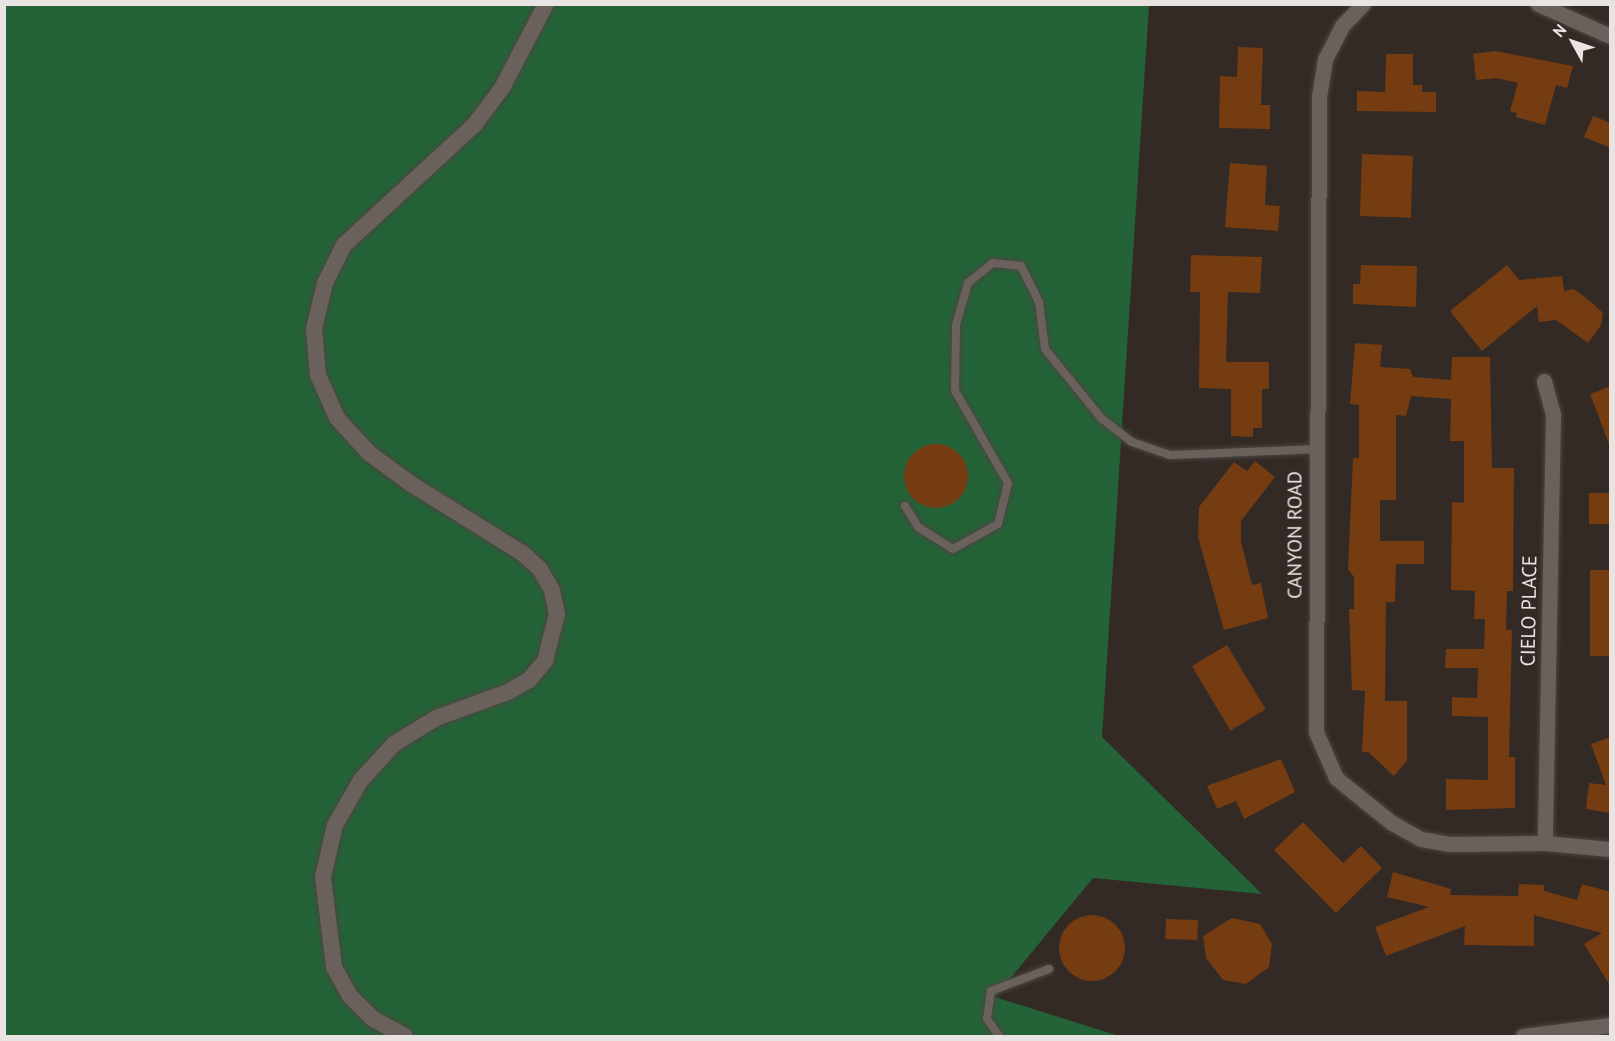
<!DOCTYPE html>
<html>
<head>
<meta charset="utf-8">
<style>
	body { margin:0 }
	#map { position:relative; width:1615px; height:1041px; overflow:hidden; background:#332a26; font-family:"PT Sans",sans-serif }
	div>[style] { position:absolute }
	.forest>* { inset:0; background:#246337 }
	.building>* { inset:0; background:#753b11; transform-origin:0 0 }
	.round { border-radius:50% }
	.roads { filter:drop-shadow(0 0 2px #4c4541) drop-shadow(0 0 2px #4c4541) }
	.service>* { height:8px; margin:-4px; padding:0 4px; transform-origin:4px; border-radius:4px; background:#6a615c }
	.minor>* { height:15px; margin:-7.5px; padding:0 7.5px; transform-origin:7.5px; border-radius:7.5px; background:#6a615c }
	.tertiary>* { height:16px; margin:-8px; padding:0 8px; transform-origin:8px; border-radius:8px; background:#6a615c }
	span { translate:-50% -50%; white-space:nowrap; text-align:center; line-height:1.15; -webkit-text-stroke:4.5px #332a26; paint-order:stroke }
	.street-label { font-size:20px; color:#e9e4e1 }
	.frame { position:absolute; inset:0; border:6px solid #e9e4e1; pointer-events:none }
	.north { position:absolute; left:1543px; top:12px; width:60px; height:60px; -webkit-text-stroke:4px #332a26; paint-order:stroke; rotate:310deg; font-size:16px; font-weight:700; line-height:24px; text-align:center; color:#e9e4e1 }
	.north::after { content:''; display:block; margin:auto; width:21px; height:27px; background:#e9e4e1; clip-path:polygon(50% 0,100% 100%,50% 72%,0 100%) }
</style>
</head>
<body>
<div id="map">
	<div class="forest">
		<i style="clip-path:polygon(5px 5px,1149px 5px,1102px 737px,1262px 894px,1093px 878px,995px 997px,1119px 1036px,5px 1036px)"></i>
	</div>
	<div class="building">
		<i style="clip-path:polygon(1238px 47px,1263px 48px,1261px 105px,1270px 105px,1270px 129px,1219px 128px,1220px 76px,1237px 77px)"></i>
		<i style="clip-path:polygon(1495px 51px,1573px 66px,1567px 88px,1556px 85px,1545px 125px,1516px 117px,1517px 113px,1510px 111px,1518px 83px,1497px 78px,1476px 80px,1473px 54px)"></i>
		<i style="clip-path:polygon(1386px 54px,1413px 54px,1413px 85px,1422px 85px,1422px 92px,1436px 92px,1436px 112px,1357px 111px,1357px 91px,1385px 92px)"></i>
		<i style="clip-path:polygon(1593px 116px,1611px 123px,1611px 148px,1584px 137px)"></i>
		<i style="left:1362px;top:154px;width:51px;height:62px;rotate:2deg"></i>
		<i style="clip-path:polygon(1230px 163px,1267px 166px,1265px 205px,1280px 206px,1278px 231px,1225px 227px)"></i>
		<i style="clip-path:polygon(1191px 255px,1262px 257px,1260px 293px,1228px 292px,1226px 362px,1269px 362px,1269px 389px,1262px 389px,1262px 428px,1253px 428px,1253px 437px,1231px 436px,1231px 389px,1199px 388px,1200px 292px,1190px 292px)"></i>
		<i style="clip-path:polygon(1361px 265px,1417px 266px,1416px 307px,1353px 304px,1353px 284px,1360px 284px)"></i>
		<i style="clip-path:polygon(1507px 265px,1519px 280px,1562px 276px,1564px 291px,1574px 289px,1590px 301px,1603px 313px,1601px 325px,1588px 343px,1556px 320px,1539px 322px,1537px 306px,1482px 351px,1450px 311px)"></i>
		<i style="clip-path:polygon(1355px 343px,1382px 345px,1380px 367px,1410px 369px,1413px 377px,1451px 380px,1452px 357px,1490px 357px,1492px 468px,1514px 468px,1513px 591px,1507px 591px,1506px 630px,1512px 630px,1509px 757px,1515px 757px,1515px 808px,1446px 810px,1446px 779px,1488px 780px,1488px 717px,1452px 716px,1452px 697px,1477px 698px,1478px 668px,1445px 668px,1446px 649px,1484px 649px,1485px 619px,1474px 619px,1475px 591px,1451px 590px,1452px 502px,1464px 503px,1464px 441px,1450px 441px,1451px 399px,1411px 396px,1406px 416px,1396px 415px,1396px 500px,1380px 500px,1380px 541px,1424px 541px,1424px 564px,1396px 564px,1395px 602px,1386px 602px,1385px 701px,1407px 701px,1407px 761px,1394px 776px,1368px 752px,1362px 752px,1365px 691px,1352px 690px,1349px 609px,1354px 609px,1354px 577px,1348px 569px,1353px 458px,1359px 458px,1359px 405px,1350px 404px)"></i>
		<i style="clip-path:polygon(1611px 386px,1611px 444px,1609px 444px,1590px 394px)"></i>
		<i class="round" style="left:904px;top:444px;width:64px;height:64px"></i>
		<i style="clip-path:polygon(1255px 461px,1275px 477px,1241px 521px,1241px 542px,1252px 585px,1261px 583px,1268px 618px,1224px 630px,1198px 537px,1199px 507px,1234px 462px,1247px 471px)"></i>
		<i style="left:1589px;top:493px;width:22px;height:31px"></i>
		<i style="left:1590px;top:570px;width:21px;height:86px"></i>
		<i style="left:1227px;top:645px;width:75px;height:41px;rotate:59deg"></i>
		<i style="clip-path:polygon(1611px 737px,1611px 813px,1586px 809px,1589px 783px,1606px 785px,1591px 744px)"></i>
		<i style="clip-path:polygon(1281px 759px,1295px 792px,1244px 819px,1236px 801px,1217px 809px,1207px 786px)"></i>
		<i style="clip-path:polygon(1303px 822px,1343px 863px,1361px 846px,1382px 868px,1336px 913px,1274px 850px)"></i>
		<i style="clip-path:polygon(1393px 872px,1451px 889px,1450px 895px,1518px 896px,1519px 884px,1544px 885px,1544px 891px,1577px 900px,1582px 884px,1611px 892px,1611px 987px,1584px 944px,1602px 933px,1534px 915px,1534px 946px,1464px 945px,1465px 926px,1386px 956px,1375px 927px,1429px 907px,1387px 897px)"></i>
		<i class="round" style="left:1059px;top:915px;width:66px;height:66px"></i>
		<i style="clip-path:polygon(1232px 918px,1260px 924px,1272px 944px,1269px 967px,1246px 984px,1223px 980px,1206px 958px,1203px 936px)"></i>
		<i style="left:1166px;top:919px;width:32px;height:20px;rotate:2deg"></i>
	</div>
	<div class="roads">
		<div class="service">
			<i style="left:905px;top:506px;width:25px;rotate:58deg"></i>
			<i style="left:918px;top:527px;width:41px;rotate:32.2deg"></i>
			<i style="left:953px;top:549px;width:51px;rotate:-29.1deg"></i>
			<i style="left:998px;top:524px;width:42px;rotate:-76.3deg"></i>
			<i style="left:1008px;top:483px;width:106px;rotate:-119.9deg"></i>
			<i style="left:955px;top:391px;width:66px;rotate:-89.1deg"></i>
			<i style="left:956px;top:325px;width:44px;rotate:-74.1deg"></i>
			<i style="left:968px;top:283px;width:32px;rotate:-39deg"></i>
			<i style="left:993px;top:263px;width:28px;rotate:6deg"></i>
			<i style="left:1021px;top:266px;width:40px;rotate:63.4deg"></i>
			<i style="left:1039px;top:302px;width:47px;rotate:82.7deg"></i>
			<i style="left:1045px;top:349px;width:89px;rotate:50.9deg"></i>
			<i style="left:1101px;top:418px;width:39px;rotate:38deg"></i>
			<i style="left:1132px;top:442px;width:40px;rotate:18.9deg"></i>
			<i style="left:1170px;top:455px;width:147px;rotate:-2.3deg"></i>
			<i style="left:999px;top:1036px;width:21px;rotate:-125deg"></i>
			<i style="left:987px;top:1019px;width:28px;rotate:-82deg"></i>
			<i style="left:991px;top:991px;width:62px;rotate:-20.8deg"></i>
		</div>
		<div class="minor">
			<i style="left:1363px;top:4px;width:30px;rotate:134deg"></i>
			<i style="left:1342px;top:26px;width:37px;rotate:117deg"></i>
			<i style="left:1325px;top:59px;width:36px;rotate:99deg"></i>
			<i style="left:1319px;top:95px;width:637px;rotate:90.27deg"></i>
			<i style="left:1316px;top:732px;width:50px;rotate:66.5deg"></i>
			<i style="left:1336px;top:778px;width:72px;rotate:38.8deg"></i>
			<i style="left:1392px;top:823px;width:33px;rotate:29deg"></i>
			<i style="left:1421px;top:839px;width:28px;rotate:10deg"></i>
			<i style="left:1449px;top:844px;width:96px;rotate:-0.6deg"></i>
			<i style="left:1545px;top:843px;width:65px;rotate:5.3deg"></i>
			<i style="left:1538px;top:4px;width:79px;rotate:24deg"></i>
			<i style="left:1544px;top:381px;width:34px;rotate:75deg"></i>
			<i style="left:1553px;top:414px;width:429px;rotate:91.1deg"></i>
			<i style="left:1523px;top:1036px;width:88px;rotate:-7.2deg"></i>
		</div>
		<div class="tertiary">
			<i style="left:405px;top:1036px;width:36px;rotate:-152deg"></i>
			<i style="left:373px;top:1019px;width:33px;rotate:-135deg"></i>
			<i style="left:350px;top:996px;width:33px;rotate:-119deg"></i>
			<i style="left:334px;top:967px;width:91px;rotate:-97deg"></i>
			<i style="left:323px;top:877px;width:53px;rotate:-77deg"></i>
			<i style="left:335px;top:825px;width:52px;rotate:-60deg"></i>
			<i style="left:361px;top:780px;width:49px;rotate:-47.5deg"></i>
			<i style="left:394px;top:744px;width:49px;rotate:-31.8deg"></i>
			<i style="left:436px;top:718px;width:77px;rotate:-19.9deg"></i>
			<i style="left:508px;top:692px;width:24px;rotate:-30deg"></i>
			<i style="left:529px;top:680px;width:25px;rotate:-50deg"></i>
			<i style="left:545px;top:661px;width:49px;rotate:-75.7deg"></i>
			<i style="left:557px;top:614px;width:25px;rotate:-102deg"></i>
			<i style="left:552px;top:590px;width:24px;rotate:-120deg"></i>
			<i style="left:540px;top:569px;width:24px;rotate:-138deg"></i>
			<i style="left:522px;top:553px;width:131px;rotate:-148.1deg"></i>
			<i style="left:411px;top:484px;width:52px;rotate:-143.6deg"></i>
			<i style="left:369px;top:453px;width:47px;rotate:-132.4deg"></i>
			<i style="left:337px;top:418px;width:47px;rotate:-113.8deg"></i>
			<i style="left:318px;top:375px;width:46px;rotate:-95deg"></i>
			<i style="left:314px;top:329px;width:47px;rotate:-76.6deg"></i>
			<i style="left:325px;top:283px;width:42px;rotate:-63.4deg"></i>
			<i style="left:344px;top:245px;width:178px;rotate:-42.7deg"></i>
			<i style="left:475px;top:124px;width:45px;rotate:-53.1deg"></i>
			<i style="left:502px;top:88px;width:95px;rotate:-62.4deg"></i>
		</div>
	</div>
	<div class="street-label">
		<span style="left:1295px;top:535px;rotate:-90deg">CANYON ROAD</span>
		<span style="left:1529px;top:611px;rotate:-89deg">CIELO PLACE</span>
	</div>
	<div class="frame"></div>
	<div class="north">N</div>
</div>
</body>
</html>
